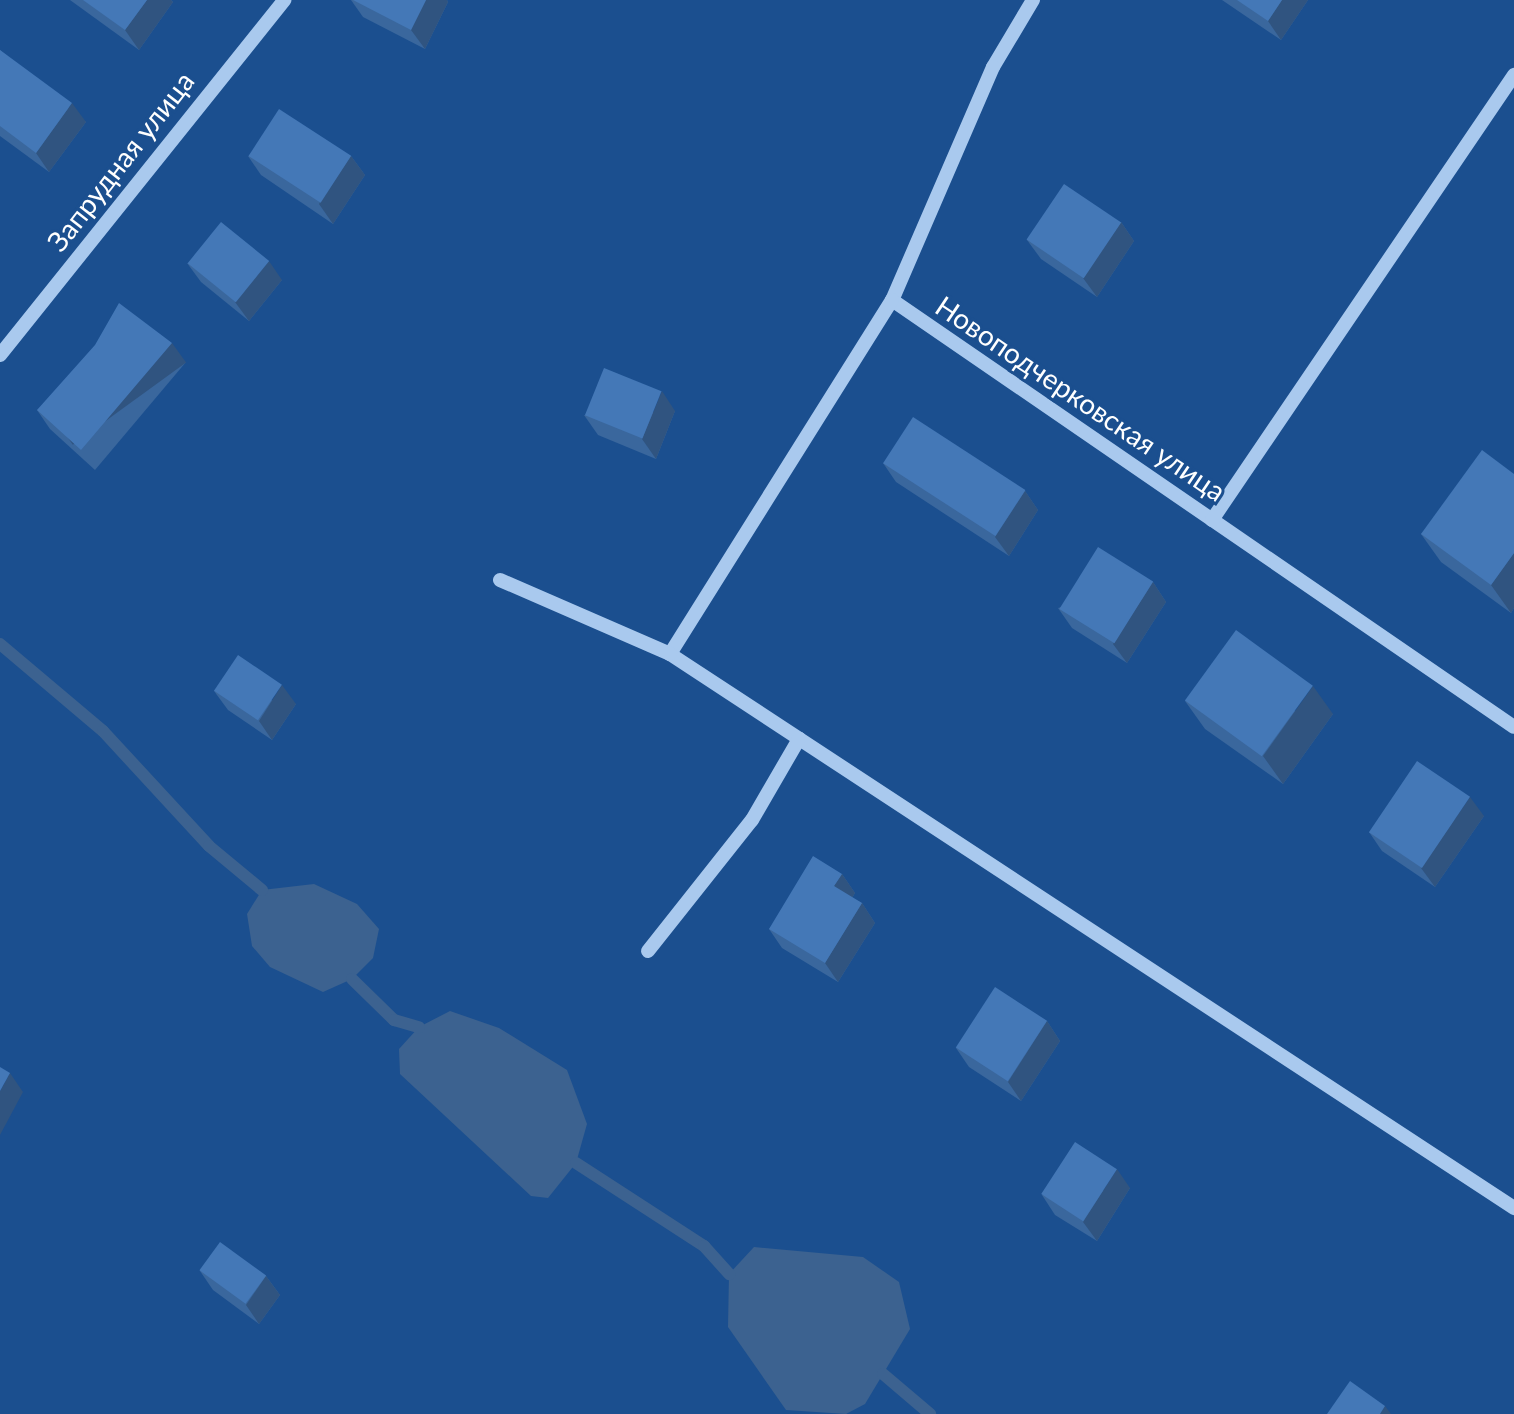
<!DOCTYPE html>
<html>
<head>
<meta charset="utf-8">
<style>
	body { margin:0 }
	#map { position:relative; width:1514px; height:1414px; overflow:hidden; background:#1b4f8f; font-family:Lato,sans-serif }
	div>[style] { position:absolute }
	.water>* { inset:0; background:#3c6290 }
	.stream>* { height:12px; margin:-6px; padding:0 6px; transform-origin:6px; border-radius:6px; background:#3c6290 }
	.minor>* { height:14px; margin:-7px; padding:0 7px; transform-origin:7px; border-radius:7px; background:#a9c9ee }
	.wall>* { inset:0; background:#3a679d }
	.shaded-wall>* { inset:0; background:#305480; transform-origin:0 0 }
	.building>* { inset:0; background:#4478b7; transform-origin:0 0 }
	span { translate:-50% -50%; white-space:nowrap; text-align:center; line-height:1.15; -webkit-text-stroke:6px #1b4f8f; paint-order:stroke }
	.street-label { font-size:28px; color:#fff }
</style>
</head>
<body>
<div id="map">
	<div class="water">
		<i style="clip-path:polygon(314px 884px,357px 904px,379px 929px,373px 958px,352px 979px,323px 992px,270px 967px,252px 946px,247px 914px,262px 890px)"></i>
		<i style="clip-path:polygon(450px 1011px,499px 1028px,567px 1070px,587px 1124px,576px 1163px,548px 1198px,531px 1196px,400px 1074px,399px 1049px,419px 1027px)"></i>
		<i style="clip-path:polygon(754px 1247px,863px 1257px,899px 1282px,910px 1329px,865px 1404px,846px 1414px,786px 1410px,728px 1327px,729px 1274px)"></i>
	</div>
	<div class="stream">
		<i style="left:0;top:644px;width:135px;rotate:40.2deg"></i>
		<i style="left:103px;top:731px;width:156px;rotate:47.3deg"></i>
		<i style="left:209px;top:846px;width:69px;rotate:39.7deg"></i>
		<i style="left:352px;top:979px;width:59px;rotate:44.3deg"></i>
		<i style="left:394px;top:1020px;width:26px;rotate:16deg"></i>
		<i style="left:576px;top:1163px;width:153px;rotate:33deg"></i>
		<i style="left:704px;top:1246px;width:38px;rotate:48deg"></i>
		<i style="left:883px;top:1374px;width:62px;rotate:40.4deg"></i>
	</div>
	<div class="minor">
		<i style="left:1033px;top:0;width:78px;rotate:120.8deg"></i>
		<i style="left:993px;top:67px;width:254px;rotate:113.4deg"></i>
		<i style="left:892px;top:300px;width:754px;rotate:34.47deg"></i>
		<i style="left:892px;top:300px;width:418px;rotate:122.1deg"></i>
		<i style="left:670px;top:654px;width:1010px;rotate:33.28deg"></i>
		<i style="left:0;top:355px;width:455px;rotate:-51.3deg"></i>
		<i style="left:1212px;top:520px;width:538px;rotate:-55.84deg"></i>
		<i style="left:500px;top:580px;width:185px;rotate:23.5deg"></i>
		<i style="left:648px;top:951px;width:167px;rotate:-51.6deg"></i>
		<i style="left:752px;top:820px;width:94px;rotate:-59.9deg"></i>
	</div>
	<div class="wall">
		<i style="clip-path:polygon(70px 0,171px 0,173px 2px,139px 50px)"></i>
		<i style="clip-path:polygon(351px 0,447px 0,448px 2px,425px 49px,363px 17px)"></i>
		<i style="clip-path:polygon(1222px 0,1308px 0,1281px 40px)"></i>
		<i style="clip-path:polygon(0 50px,86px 122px,49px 172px,0 136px)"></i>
		<i style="clip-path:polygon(248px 156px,351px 156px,365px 175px,333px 224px,261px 175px)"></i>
		<i style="clip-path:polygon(1121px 222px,1134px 241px,1097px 297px,1041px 259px,1027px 240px)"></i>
		<i style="clip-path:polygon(187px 263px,282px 280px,249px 321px,201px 282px)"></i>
		<i style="clip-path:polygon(186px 362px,95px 470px,50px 429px,37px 410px)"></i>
		<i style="clip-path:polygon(675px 411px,656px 459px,598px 435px,584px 415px)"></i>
		<i style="clip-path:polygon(883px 463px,1025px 491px,1038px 510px,1009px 556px,896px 482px)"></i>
		<i style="clip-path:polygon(1514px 474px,1514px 608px,1511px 613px,1441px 562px,1421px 534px)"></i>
		<i style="clip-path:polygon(1153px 582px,1166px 602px,1127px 663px,1072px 628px,1058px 608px)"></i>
		<i style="clip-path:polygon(214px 691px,296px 704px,272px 740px,228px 710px)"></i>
		<i style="clip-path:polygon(1185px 701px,1333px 714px,1283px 784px,1205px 729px)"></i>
		<i style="clip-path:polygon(1484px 816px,1435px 887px,1382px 851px,1369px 832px)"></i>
		<i style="clip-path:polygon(842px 874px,855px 893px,852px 898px,862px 903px,875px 923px,838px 982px,782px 948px,769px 929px)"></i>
		<i style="clip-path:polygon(1047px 1021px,1060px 1041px,1021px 1101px,969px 1067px,956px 1048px)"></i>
		<i style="clip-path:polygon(1130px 1188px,1097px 1241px,1055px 1215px,1042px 1195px)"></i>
		<i style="clip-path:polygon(200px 1271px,266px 1276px,280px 1295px,259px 1324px,213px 1290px)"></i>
	</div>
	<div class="shaded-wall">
		<i style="clip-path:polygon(147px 0,171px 0,173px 2px,139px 50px,125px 30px)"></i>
		<i style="clip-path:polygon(426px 0,447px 0,448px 2px,425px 49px,411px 30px)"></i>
		<i style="clip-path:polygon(1282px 0,1308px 0,1281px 40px,1268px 21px)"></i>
		<i style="clip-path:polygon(72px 103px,86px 122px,49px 172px,36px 153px)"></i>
		<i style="clip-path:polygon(351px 156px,365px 175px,333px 224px,319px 204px)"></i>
		<i style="clip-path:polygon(1121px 222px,1134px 241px,1097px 297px,1083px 278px)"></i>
		<i style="clip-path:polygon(269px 261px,282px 280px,249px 321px,235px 302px)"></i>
		<i style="left:172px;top:343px;width:24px;height:140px;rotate:54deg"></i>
		<i style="clip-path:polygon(662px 391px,675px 411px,656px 459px,642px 439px)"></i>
		<i style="clip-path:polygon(1025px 491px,1038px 510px,1009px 556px,995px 537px)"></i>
		<i style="clip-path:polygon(1514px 553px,1514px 608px,1511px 613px,1491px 585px)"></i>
		<i style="clip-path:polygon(1153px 582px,1166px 602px,1127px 663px,1113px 644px)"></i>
		<i style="clip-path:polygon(282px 685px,296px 704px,272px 740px,259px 721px)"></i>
		<i style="clip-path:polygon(1313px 686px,1333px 714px,1283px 784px,1263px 756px)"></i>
		<i style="clip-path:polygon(1470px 797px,1484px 816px,1435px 887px,1421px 868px)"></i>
		<i style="clip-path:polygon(842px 874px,855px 893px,847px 906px,834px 886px)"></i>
		<i style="clip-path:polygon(862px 903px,875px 923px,838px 982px,825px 963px)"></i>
		<i style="clip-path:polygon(1047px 1021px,1060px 1041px,1021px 1101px,1008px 1082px)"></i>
		<i style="clip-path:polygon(10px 1073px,23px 1092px,0 1135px,0 1091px)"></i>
		<i style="clip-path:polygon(1117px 1169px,1130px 1188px,1097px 1241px,1083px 1222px)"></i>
		<i style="clip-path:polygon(266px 1276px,280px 1295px,259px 1324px,246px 1305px)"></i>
		<i style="clip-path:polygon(1385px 1406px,1391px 1414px,1380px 1414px)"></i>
	</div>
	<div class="building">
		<i style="clip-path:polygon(83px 0,147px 0,125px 30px)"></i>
		<i style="clip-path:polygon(353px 0,426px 0,411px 30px)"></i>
		<i style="clip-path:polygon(1237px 0,1282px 0,1268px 21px)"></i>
		<i style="clip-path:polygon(0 50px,72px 103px,36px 153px,0 126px)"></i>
		<i style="left:279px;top:109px;width:86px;height:56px;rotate:33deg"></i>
		<i style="left:1064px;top:184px;width:69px;height:67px;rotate:34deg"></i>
		<i style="left:221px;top:222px;width:62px;height:53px;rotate:39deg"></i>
		<i style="clip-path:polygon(119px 303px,172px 343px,81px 450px,37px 410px,95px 345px)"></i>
		<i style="left:604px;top:368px;width:62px;height:51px;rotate:22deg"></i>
		<i style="left:913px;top:417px;width:134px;height:55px;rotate:33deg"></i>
		<i style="clip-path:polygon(1482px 450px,1514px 474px,1514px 553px,1491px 585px,1421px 534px)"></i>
		<i style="left:1098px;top:547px;width:65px;height:73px;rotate:32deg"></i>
		<i style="left:1236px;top:630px;width:95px;height:87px;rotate:36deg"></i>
		<i style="left:238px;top:655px;width:53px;height:43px;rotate:34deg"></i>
		<i style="left:1417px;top:761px;width:64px;height:86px;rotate:34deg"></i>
		<i style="clip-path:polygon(813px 856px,842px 874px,834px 886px,862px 903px,825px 963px,769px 929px)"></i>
		<i style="left:995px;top:987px;width:62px;height:72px;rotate:33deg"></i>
		<i style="clip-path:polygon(0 1067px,10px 1073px,0 1091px)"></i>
		<i style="left:1075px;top:1142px;width:50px;height:62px;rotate:33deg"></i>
		<i style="left:220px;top:1242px;width:57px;height:35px;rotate:36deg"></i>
		<i style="clip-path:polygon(1350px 1381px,1385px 1406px,1380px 1414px,1327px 1414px)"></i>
	</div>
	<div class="street-label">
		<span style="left:120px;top:161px;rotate:-52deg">Запрудная улица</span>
		<span style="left:1081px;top:398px;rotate:34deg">Новоподчерковская улица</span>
	</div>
</div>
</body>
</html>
